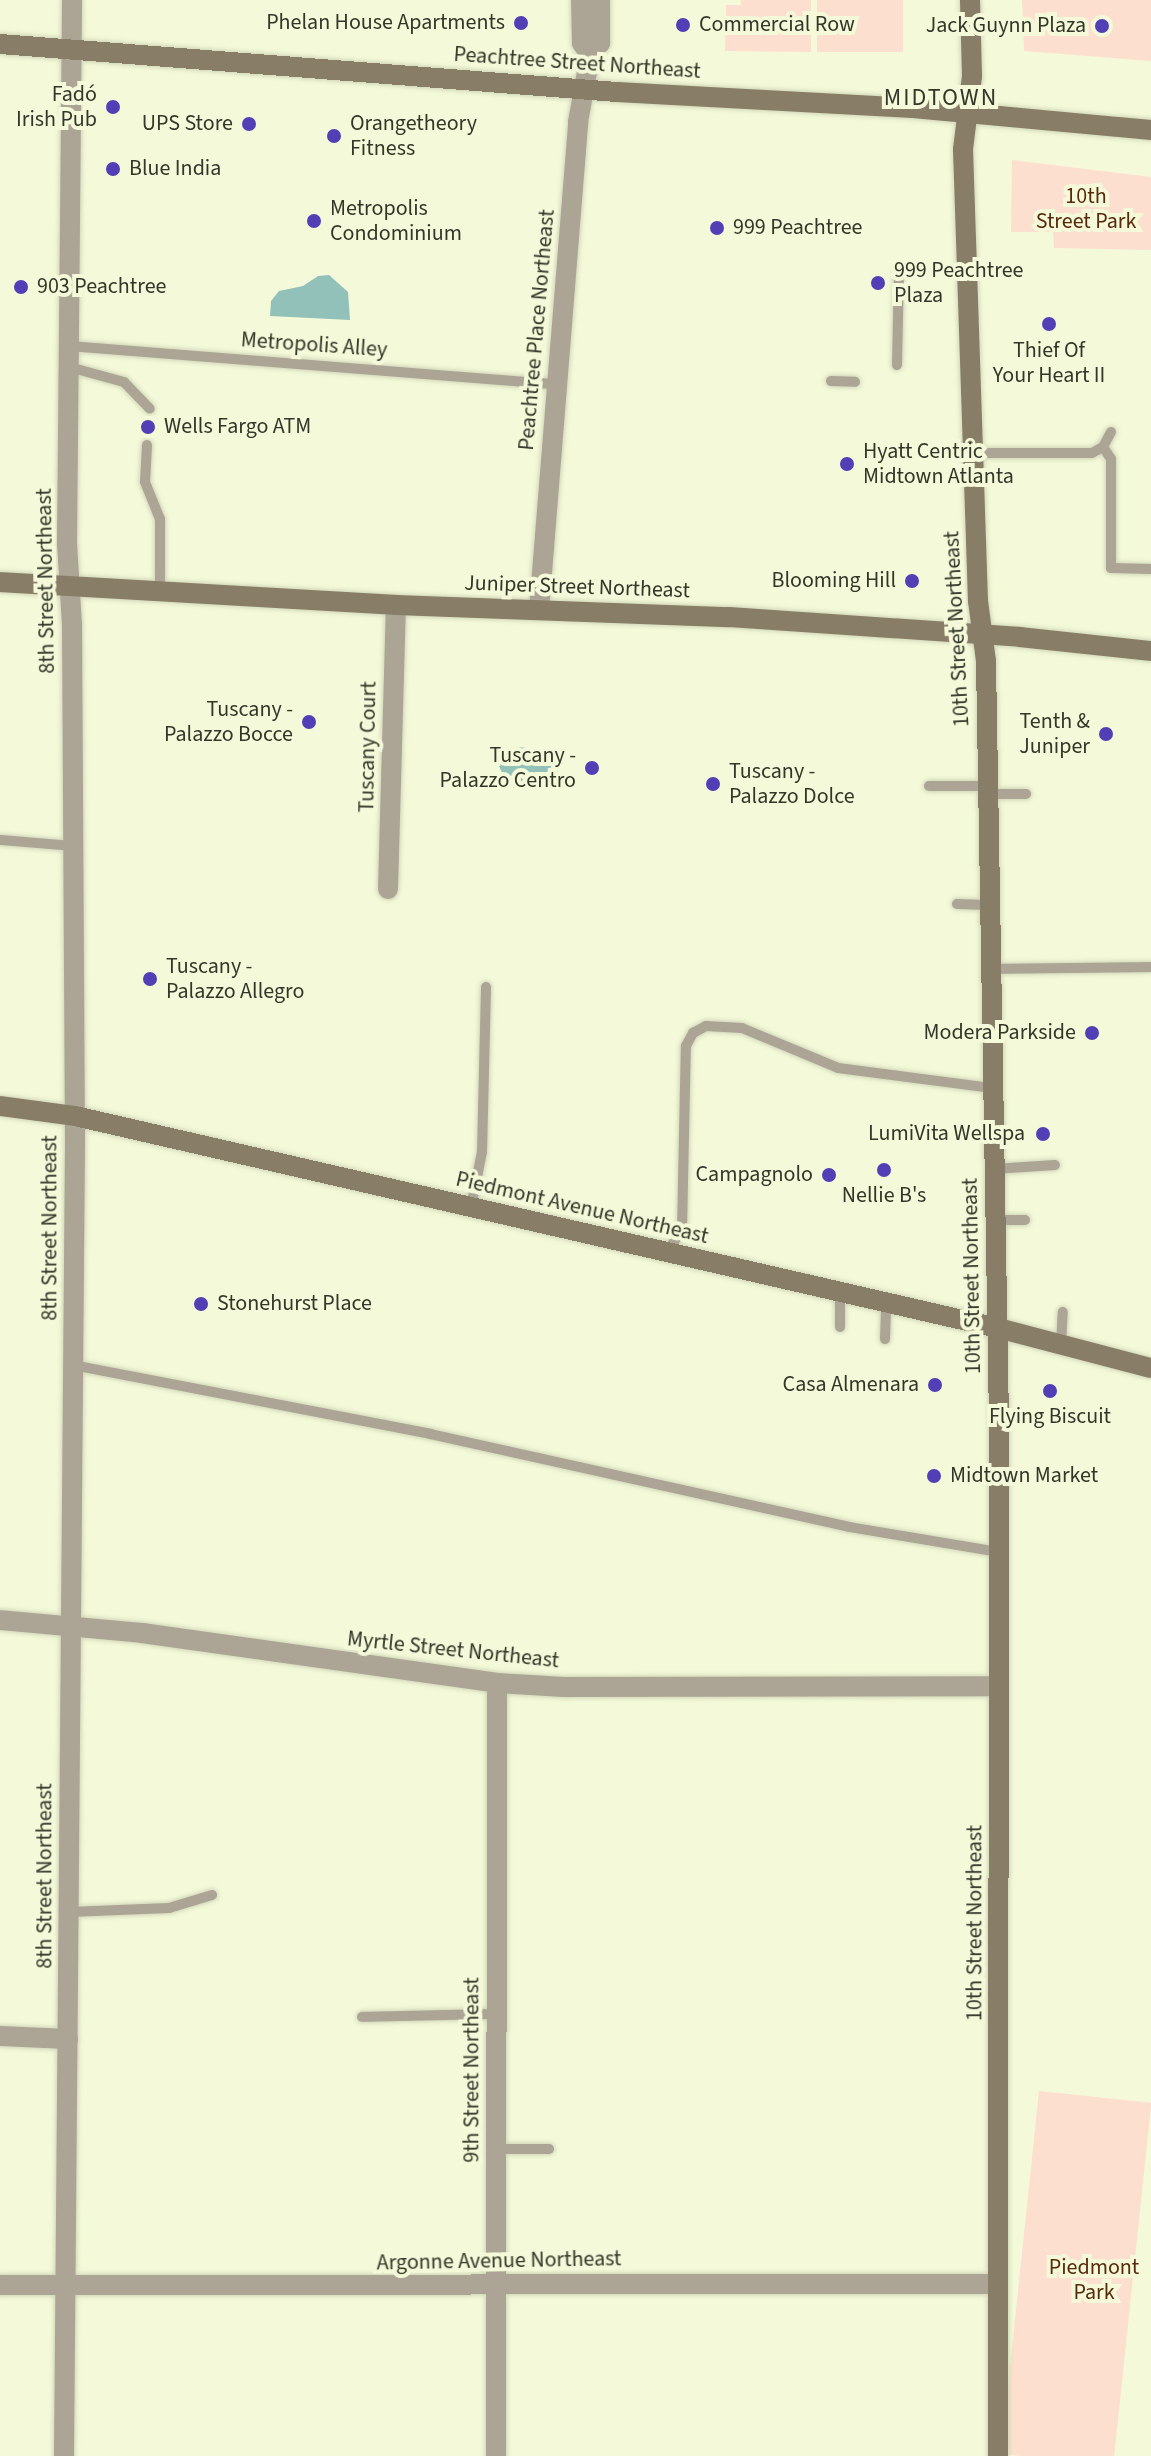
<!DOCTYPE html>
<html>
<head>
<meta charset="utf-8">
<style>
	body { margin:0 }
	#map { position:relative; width:1151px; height:2456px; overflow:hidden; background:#f4fad9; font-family:"Source Sans 3",sans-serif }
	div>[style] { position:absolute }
	.green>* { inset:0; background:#fddfcf; transform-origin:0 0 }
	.water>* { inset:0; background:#92c1b9 }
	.roads { filter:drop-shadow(0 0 2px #d1d7b9) drop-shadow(0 0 2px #d1d7b9) }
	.lane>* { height:10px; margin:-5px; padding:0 5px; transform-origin:5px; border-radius:5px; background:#aca495 }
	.street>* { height:20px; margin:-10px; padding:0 10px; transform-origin:10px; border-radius:10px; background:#aca495 }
	.secondary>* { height:20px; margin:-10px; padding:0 10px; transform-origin:10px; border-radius:10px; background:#887d67 }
	.dots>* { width:22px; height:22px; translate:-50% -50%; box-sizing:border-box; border:4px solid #f4fad9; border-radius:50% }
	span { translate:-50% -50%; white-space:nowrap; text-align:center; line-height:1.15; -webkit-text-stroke:8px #f4fad9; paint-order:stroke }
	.poi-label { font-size:22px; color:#343629 }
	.right { translate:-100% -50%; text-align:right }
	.left { translate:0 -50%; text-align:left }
	.street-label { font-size:22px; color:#343629 }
	.park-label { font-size:22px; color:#59290c }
	.neighbourhood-label { font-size:24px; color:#343629; letter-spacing:2px }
</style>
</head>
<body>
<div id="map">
	<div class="green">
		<i style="clip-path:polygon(741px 0,811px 0,811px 52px,725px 51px,726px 5px,741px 5px)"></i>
		<i style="left:817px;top:0;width:86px;height:52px"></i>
		<i style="clip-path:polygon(1022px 0,1151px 0,1151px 61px,1024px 51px)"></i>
		<i style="clip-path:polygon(1012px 160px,1151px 177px,1151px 250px,1054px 248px,1053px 232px,1011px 232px)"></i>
		<i style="left:1039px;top:2091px;width:113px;height:365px;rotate:6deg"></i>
	</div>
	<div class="water">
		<i style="clip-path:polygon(329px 275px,348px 292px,350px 320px,270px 316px,271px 301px,279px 291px,303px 286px,318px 276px)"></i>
		<i style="clip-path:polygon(516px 747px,544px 749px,550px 753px,559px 768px,554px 780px,543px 789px,513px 788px,514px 783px,504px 777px,499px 766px,501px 759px,510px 756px)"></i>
	</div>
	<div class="roads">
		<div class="lane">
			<i style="left:69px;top:346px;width:487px;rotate:4.5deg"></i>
			<i style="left:897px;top:365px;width:93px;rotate:-88.8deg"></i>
			<i style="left:69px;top:367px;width:57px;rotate:15.3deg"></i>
			<i style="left:124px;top:382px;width:37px;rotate:46deg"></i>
			<i style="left:831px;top:381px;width:24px;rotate:2deg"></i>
			<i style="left:147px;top:445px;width:37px;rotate:93deg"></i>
			<i style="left:145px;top:482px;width:40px;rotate:68deg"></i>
			<i style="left:160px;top:519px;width:74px;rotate:90deg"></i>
			<i style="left:1103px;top:447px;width:14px;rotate:56deg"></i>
			<i style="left:1111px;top:459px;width:109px;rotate:90deg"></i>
			<i style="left:1111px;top:568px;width:40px;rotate:1.4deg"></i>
			<i style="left:973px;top:453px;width:119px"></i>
			<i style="left:1092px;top:453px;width:13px;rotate:-29deg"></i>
			<i style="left:1103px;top:447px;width:17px;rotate:-62deg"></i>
			<i style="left:929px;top:786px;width:58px"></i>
			<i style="left:987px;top:794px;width:39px"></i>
			<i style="left:0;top:840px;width:73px;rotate:4.7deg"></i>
			<i style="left:957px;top:904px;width:31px;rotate:2deg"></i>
			<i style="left:990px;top:969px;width:161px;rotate:-0.7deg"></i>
			<i style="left:994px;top:1169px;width:61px;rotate:-3.8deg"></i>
			<i style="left:471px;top:1207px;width:56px;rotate:-78.7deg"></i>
			<i style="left:482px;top:1152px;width:165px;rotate:-88.6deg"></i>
			<i style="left:995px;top:1220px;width:30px"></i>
			<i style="left:666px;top:1253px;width:28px;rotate:-55deg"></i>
			<i style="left:682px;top:1230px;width:184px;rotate:-88.8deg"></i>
			<i style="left:686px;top:1046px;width:15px;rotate:-62deg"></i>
			<i style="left:693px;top:1033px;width:15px;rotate:-28deg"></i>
			<i style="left:706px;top:1026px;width:36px;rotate:3deg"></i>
			<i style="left:742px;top:1028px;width:104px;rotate:22.6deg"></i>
			<i style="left:838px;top:1068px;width:154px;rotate:7.4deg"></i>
			<i style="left:840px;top:1292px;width:35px;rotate:90deg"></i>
			<i style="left:885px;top:1339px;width:36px;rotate:-88deg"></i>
			<i style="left:1061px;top:1345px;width:33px;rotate:-87deg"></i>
			<i style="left:73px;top:1365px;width:364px;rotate:10.9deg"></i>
			<i style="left:430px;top:1434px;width:429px;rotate:12.5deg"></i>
			<i style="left:849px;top:1527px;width:152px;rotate:9.5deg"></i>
			<i style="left:69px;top:1912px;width:100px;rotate:-2.3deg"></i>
			<i style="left:169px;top:1908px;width:45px;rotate:-16.8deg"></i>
			<i style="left:362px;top:2017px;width:135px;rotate:-1.3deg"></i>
			<i style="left:496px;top:2149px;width:53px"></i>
		</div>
		<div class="street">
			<i style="left:581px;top:0;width:43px;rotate:88.7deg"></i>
			<i style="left:582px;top:43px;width:14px;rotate:56deg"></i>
			<i style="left:539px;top:610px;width:490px;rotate:-85.4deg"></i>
			<i style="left:578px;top:122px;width:68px;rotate:-79.8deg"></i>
			<i style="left:590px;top:55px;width:16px;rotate:-50deg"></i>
			<i style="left:600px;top:43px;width:43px;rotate:-90deg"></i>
			<i style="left:388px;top:889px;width:284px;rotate:-88.4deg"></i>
			<i style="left:0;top:1620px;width:143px;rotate:5.2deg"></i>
			<i style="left:142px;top:1633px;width:359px;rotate:8deg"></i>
			<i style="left:497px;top:1683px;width:67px;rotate:3.4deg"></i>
			<i style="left:564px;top:1687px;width:435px;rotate:-0.1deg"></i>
			<i style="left:0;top:2036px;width:68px;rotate:2.5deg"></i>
			<i style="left:0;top:2285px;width:998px;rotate:-0.06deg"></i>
			<i style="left:64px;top:2456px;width:1313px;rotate:-89.52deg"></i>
			<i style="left:75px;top:1143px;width:518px;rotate:-90.33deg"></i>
			<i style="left:72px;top:625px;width:81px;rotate:-93.5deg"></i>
			<i style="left:67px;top:544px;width:544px;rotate:-89.47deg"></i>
			<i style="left:496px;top:2456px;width:773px;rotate:-89.93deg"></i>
		</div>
		<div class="secondary">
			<i style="left:970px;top:0;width:76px;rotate:88.5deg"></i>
			<i style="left:972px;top:76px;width:74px;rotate:97deg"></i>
			<i style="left:963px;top:149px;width:452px;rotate:88.1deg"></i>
			<i style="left:978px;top:601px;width:61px;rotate:82.4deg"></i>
			<i style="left:986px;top:661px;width:760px;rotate:89.02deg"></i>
			<i style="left:999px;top:1421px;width:1035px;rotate:90.06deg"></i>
			<i style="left:0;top:44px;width:619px;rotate:4.45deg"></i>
			<i style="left:617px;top:92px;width:296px;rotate:3.1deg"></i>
			<i style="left:913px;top:108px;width:239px;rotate:5.3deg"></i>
			<i style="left:0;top:582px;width:397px;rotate:3.3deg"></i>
			<i style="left:396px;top:605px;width:333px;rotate:2.1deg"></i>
			<i style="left:729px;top:617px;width:292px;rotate:3.9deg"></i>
			<i style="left:1020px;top:637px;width:132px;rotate:6.1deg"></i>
			<i style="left:0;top:1106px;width:76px;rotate:7.6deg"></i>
			<i style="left:75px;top:1116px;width:947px;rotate:12.94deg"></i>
			<i style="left:998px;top:1328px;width:158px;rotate:14.7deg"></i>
		</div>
	</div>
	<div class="dots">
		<i style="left:521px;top:23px;background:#523fb6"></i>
		<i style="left:683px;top:25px;background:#523fb6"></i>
		<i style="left:1102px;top:26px;background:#523fb6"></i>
		<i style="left:113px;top:107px;background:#523fb6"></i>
		<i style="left:249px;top:124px;background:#523fb6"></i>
		<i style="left:334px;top:136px;background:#523fb6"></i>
		<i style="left:113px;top:169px;background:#523fb6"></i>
		<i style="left:314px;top:221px;background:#523fb6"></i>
		<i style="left:717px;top:228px;background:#523fb6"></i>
		<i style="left:878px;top:283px;background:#523fb6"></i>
		<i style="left:21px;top:287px;background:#523fb6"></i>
		<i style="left:1049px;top:324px;background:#523fb6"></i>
		<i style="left:148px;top:427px;background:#523fb6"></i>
		<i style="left:847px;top:464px;background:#523fb6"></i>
		<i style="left:912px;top:581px;background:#523fb6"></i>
		<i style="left:309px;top:722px;background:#523fb6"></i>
		<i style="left:1106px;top:734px;background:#523fb6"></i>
		<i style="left:592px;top:768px;background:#523fb6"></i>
		<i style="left:713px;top:784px;background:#523fb6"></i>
		<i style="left:150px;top:979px;background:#523fb6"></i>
		<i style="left:1092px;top:1033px;background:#523fb6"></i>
		<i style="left:1043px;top:1134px;background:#523fb6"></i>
		<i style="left:884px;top:1170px;background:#523fb6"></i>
		<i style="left:829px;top:1175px;background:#523fb6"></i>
		<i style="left:201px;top:1304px;background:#523fb6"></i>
		<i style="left:935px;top:1385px;background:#523fb6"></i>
		<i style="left:1050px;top:1391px;background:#523fb6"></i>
		<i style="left:934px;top:1476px;background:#523fb6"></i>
	</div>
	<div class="poi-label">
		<span class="right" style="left:505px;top:23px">Phelan House Apartments</span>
		<span class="left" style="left:699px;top:25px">Commercial Row</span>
		<span class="right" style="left:1086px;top:26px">Jack Guynn Plaza</span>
		<span class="right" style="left:97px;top:107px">Fadó<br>Irish Pub</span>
		<span class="left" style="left:350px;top:136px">Orangetheory<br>Fitness</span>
		<span class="right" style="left:233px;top:124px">UPS Store</span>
		<span class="left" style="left:129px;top:169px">Blue India</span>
		<span class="left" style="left:330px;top:221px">Metropolis<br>Condominium</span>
		<span class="left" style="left:733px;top:228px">999 Peachtree</span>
		<span class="left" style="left:894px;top:283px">999 Peachtree<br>Plaza</span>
		<span class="left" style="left:37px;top:287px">903 Peachtree</span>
		<span style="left:1049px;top:363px">Thief Of<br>Your Heart II</span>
		<span class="left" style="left:164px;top:427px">Wells Fargo ATM</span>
		<span class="left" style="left:863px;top:464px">Hyatt Centric<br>Midtown Atlanta</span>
		<span class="right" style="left:896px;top:581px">Blooming Hill</span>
		<span class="right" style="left:293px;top:722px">Tuscany -<br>Palazzo Bocce</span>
		<span class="right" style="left:1090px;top:734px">Tenth &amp;<br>Juniper</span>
		<span class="right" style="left:576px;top:768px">Tuscany -<br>Palazzo Centro</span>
		<span class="left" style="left:729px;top:784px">Tuscany -<br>Palazzo Dolce</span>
		<span class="left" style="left:166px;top:979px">Tuscany -<br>Palazzo Allegro</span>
		<span class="right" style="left:1076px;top:1033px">Modera Parkside</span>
		<span class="right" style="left:1025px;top:1134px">LumiVita Wellspa</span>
		<span class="right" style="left:813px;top:1175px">Campagnolo</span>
		<span style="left:884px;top:1196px">Nellie B's</span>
		<span class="left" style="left:217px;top:1304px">Stonehurst Place</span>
		<span class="right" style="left:919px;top:1385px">Casa Almenara</span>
		<span style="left:1050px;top:1417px">Flying Biscuit</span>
		<span class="left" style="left:950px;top:1476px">Midtown Market</span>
	</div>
	<div class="street-label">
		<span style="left:577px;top:63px;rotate:4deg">Peachtree Street Northeast</span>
		<span style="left:537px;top:330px;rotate:-85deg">Peachtree Place Northeast</span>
		<span style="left:314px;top:345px;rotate:4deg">Metropolis Alley</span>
		<span style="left:46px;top:581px;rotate:-91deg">8th Street Northeast</span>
		<span style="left:577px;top:587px;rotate:2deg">Juniper Street Northeast</span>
		<span style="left:957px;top:629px;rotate:-93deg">10th Street Northeast</span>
		<span style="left:368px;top:747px;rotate:-89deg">Tuscany Court</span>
		<span style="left:582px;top:1208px;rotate:13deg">Piedmont Avenue Northeast</span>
		<span style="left:50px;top:1228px;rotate:-90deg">8th Street Northeast</span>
		<span style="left:972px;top:1276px;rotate:-91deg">10th Street Northeast</span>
		<span style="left:453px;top:1650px;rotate:6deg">Myrtle Street Northeast</span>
		<span style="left:45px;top:1876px;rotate:-90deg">8th Street Northeast</span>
		<span style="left:975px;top:1923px;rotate:-90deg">10th Street Northeast</span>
		<span style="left:472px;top:2070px;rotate:-90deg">9th Street Northeast</span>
		<span style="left:499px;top:2261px;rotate:-1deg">Argonne Avenue Northeast</span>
	</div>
	<div class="park-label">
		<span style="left:1086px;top:209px">10th<br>Street Park</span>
		<span style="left:1094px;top:2280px">Piedmont<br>Park</span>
	</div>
	<div class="neighbourhood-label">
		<span style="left:941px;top:98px">MIDTOWN</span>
	</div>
</div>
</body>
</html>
